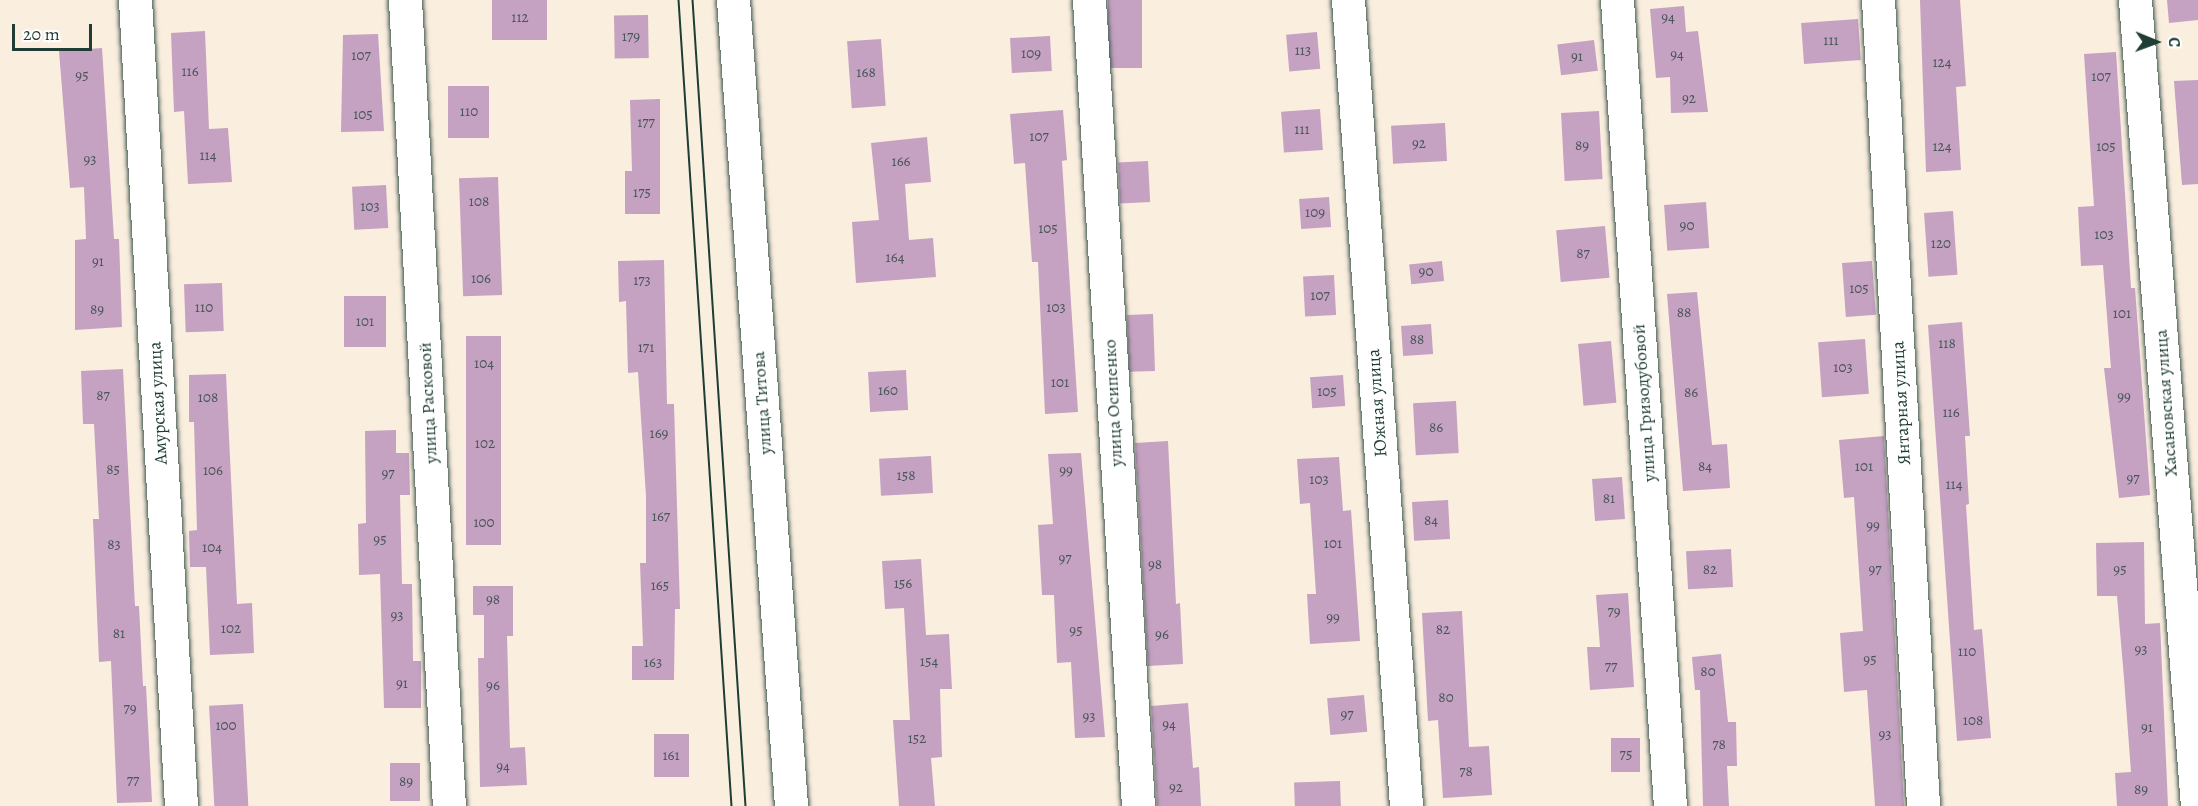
<!DOCTYPE html>
<html>
<head>
<meta charset="utf-8">
<style>
	body { margin:0 }
	#map { position:relative; width:2198px; height:806px; overflow:hidden; background:#faeedf; font-family:Alegreya,serif }
	div>[style] { position:absolute }
	.building>* { inset:0; background:#c5a1c2; transform-origin:0 0 }
	.roads { filter:drop-shadow(0 0 2px #40584e) drop-shadow(0 0 2px #40584e) }
	.minor>* { height:33px; margin:-16.5px; padding:0 16.5px; transform-origin:16.5px; border-radius:16.5px; background:#fff }
	.tram>* { height:1.5px; margin:-0.75px; padding:0 0.75px; transform-origin:0.75px; border-radius:0.75px; background:#1f3d34 }
	span { translate:-50% -50%; white-space:nowrap; text-align:center; line-height:1.15; -webkit-text-stroke:5px #fff; paint-order:stroke }
	.number-label { font-size:15px; color:#485658 }
	.number-label span { -webkit-text-stroke-width:0 }
	.street-label { font-size:18px; color:#1f3d34 }
	.north { position:absolute; left:2126px; top:12px; width:60px; height:60px; -webkit-text-stroke:4px #fff; paint-order:stroke; rotate:91deg; font-size:16px; font-weight:700; line-height:24px; text-align:center; color:#1f3d34 }
	.north::after { content:''; display:block; margin:auto; width:21px; height:27px; background:#1f3d34; clip-path:polygon(50% 0,100% 100%,50% 72%,0 100%) }
	.scale { position:absolute; left:12px; top:24px; width:80px; height:27px; box-sizing:border-box; border:3px solid #1f3d34; border-top:0; padding-left:8px; font-size:18px; line-height:21px; white-space:nowrap; color:#1f3d34; -webkit-text-stroke:4px #fff; paint-order:stroke }
</style>
</head>
<body>
<div id="map">
	<div class="building">
		<i style="left:492px;top:0;width:55px;height:40px"></i>
		<i style="left:1108px;top:0;width:34px;height:68px"></i>
		<i style="clip-path:polygon(1920px 0,1960px 0,1966px 86px,1956px 87px,1961px 170px,1926px 172px)"></i>
		<i style="clip-path:polygon(2167px 0,2198px 0,2198px 20px,2169px 23px)"></i>
		<i style="clip-path:polygon(1684px 6px,1686px 32px,1698px 31px,1708px 112px,1671px 113px,1670px 77px,1656px 78px,1650px 9px)"></i>
		<i style="left:648px;top:15px;width:43px;height:34px;rotate:89deg"></i>
		<i style="left:1858px;top:19px;width:41px;height:57px;rotate:86deg"></i>
		<i style="clip-path:polygon(205px 31px,209px 129px,228px 128px,232px 182px,188px 184px,184px 111px,174px 112px,171px 33px)"></i>
		<i style="left:1317px;top:32px;width:37px;height:31px;rotate:85deg"></i>
		<i style="clip-path:polygon(378px 34px,384px 131px,341px 132px,343px 35px)"></i>
		<i style="left:1050px;top:36px;width:35px;height:40px;rotate:87deg"></i>
		<i style="left:881px;top:39px;width:67px;height:34px;rotate:86deg"></i>
		<i style="left:1594px;top:40px;width:31px;height:37px;rotate:83deg"></i>
		<i style="clip-path:polygon(102px 48px,114px 239px,119px 239px,122px 327px,75px 330px,75px 240px,86px 239px,84px 187px,70px 188px,59px 51px)"></i>
		<i style="clip-path:polygon(2116px 52px,2131px 288px,2135px 288px,2150px 495px,2119px 498px,2104px 368px,2111px 368px,2103px 265px,2081px 266px,2078px 207px,2094px 206px,2084px 54px)"></i>
		<i style="clip-path:polygon(2198px 80px,2198px 184px,2182px 185px,2174px 81px)"></i>
		<i style="left:448px;top:86px;width:41px;height:52px"></i>
		<i style="clip-path:polygon(660px 99px,660px 214px,625px 214px,625px 171px,632px 171px,630px 100px)"></i>
		<i style="left:1320px;top:109px;width:41px;height:39px;rotate:86deg"></i>
		<i style="clip-path:polygon(1063px 110px,1067px 160px,1062px 161px,1078px 412px,1045px 414px,1038px 262px,1032px 262px,1025px 163px,1014px 164px,1010px 114px)"></i>
		<i style="left:1599px;top:111px;width:68px;height:38px;rotate:87deg"></i>
		<i style="left:1445px;top:123px;width:38px;height:54px;rotate:87deg"></i>
		<i style="clip-path:polygon(927px 137px,931px 182px,905px 184px,909px 240px,933px 238px,936px 277px,856px 283px,852px 222px,879px 220px,871px 143px)"></i>
		<i style="left:1148px;top:161px;width:41px;height:30px;rotate:87deg"></i>
		<i style="left:498px;top:177px;width:118px;height:39px;rotate:88deg"></i>
		<i style="left:386px;top:185px;width:43px;height:34px;rotate:87deg"></i>
		<i style="left:1329px;top:197px;width:30px;height:30px;rotate:86deg"></i>
		<i style="left:1706px;top:202px;width:46px;height:42px;rotate:86deg"></i>
		<i style="left:1953px;top:211px;width:64px;height:29px;rotate:86deg"></i>
		<i style="left:1605px;top:226px;width:52px;height:49px;rotate:85deg"></i>
		<i style="clip-path:polygon(664px 260px,667px 404px,674px 404px,680px 609px,675px 609px,674px 680px,632px 680px,632px 646px,643px 646px,640px 563px,646px 563px,646px 496px,638px 372px,628px 373px,626px 301px,619px 302px,618px 261px)"></i>
		<i style="left:1442px;top:261px;width:20px;height:33px;rotate:84deg"></i>
		<i style="left:1872px;top:261px;width:54px;height:30px;rotate:86deg"></i>
		<i style="left:1334px;top:275px;width:40px;height:31px;rotate:87deg"></i>
		<i style="left:222px;top:283px;width:48px;height:38px;rotate:88deg"></i>
		<i style="clip-path:polygon(1697px 292px,1712px 445px,1727px 444px,1730px 488px,1683px 491px,1667px 294px)"></i>
		<i style="left:386px;top:296px;width:51px;height:42px;rotate:90deg"></i>
		<i style="left:1153px;top:314px;width:57px;height:26px;rotate:88deg"></i>
		<i style="clip-path:polygon(1962px 322px,1970px 436px,1965px 436px,1969px 504px,1966px 505px,1974px 630px,1982px 629px,1991px 738px,1957px 741px,1928px 325px)"></i>
		<i style="left:1431px;top:324px;width:30px;height:30px;rotate:86deg"></i>
		<i style="left:466px;top:336px;width:35px;height:209px"></i>
		<i style="left:1865px;top:339px;width:55px;height:47px;rotate:86deg"></i>
		<i style="left:1611px;top:341px;width:62px;height:33px;rotate:85deg"></i>
		<i style="clip-path:polygon(123px 369px,135px 606px,139px 606px,143px 686px,146px 686px,152px 802px,117px 803px,111px 661px,99px 662px,93px 519px,99px 519px,94px 424px,83px 424px,81px 371px)"></i>
		<i style="left:906px;top:370px;width:40px;height:38px;rotate:87deg"></i>
		<i style="clip-path:polygon(226px 374px,237px 604px,252px 603px,254px 653px,210px 655px,206px 567px,190px 567px,189px 531px,197px 530px,194px 422px,189px 422px,189px 375px)"></i>
		<i style="left:1343px;top:375px;width:31px;height:33px;rotate:86deg"></i>
		<i style="left:1456px;top:401px;width:52px;height:43px;rotate:87deg"></i>
		<i style="clip-path:polygon(396px 430px,396px 453px,409px 453px,410px 495px,400px 495px,402px 584px,412px 584px,413px 661px,421px 661px,421px 708px,384px 708px,380px 574px,359px 575px,358px 524px,366px 523px,365px 431px)"></i>
		<i style="clip-path:polygon(1884px 436px,1904px 806px,1875px 806px,1867px 690px,1844px 692px,1840px 633px,1863px 631px,1854px 497px,1844px 498px,1839px 440px)"></i>
		<i style="clip-path:polygon(1168px 441px,1176px 604px,1180px 603px,1183px 664px,1148px 666px,1135px 443px)"></i>
		<i style="clip-path:polygon(1081px 453px,1105px 737px,1075px 738px,1071px 662px,1057px 663px,1054px 595px,1042px 595px,1038px 525px,1053px 524px,1048px 454px)"></i>
		<i style="left:931px;top:456px;width:37px;height:52px;rotate:87deg"></i>
		<i style="clip-path:polygon(1339px 457px,1343px 511px,1351px 510px,1360px 641px,1310px 644px,1307px 594px,1316px 594px,1310px 503px,1300px 504px,1297px 459px)"></i>
		<i style="left:1622px;top:477px;width:42px;height:30px;rotate:86deg"></i>
		<i style="left:1448px;top:500px;width:39px;height:36px;rotate:87deg"></i>
		<i style="clip-path:polygon(2144px 542px,2145px 624px,2160px 623px,2168px 806px,2117px 806px,2115px 773px,2131px 772px,2124px 678px,2117px 596px,2097px 596px,2096px 543px)"></i>
		<i style="left:1731px;top:549px;width:38px;height:45px;rotate:87deg"></i>
		<i style="clip-path:polygon(921px 559px,926px 635px,949px 634px,952px 689px,940px 689px,942px 757px,931px 758px,935px 806px,899px 806px,893px 720px,910px 720px,904px 608px,885px 609px,882px 561px)"></i>
		<i style="clip-path:polygon(473px 586px,513px 586px,513px 636px,507px 636px,510px 748px,525px 747px,527px 785px,480px 787px,478px 658px,484px 658px,484px 615px,473px 615px)"></i>
		<i style="clip-path:polygon(1628px 593px,1634px 687px,1590px 690px,1587px 647px,1600px 647px,1596px 595px)"></i>
		<i style="clip-path:polygon(1462px 611px,1469px 747px,1489px 746px,1492px 795px,1443px 798px,1438px 720px,1428px 721px,1422px 613px)"></i>
		<i style="clip-path:polygon(1721px 654px,1728px 722px,1736px 722px,1737px 766px,1727px 766px,1729px 806px,1703px 806px,1700px 690px,1695px 690px,1692px 657px)"></i>
		<i style="left:1364px;top:695px;width:37px;height:37px;rotate:85deg"></i>
		<i style="clip-path:polygon(1188px 703px,1193px 768px,1199px 767px,1201px 806px,1157px 806px,1151px 706px)"></i>
		<i style="left:243px;top:704px;width:102px;height:34px;rotate:87deg"></i>
		<i style="left:654px;top:734px;width:35px;height:43px"></i>
		<i style="left:1640px;top:738px;width:34px;height:29px;rotate:90deg"></i>
		<i style="left:390px;top:763px;width:30px;height:38px"></i>
		<i style="left:1340px;top:781px;width:25px;height:46px;rotate:88deg"></i>
	</div>
	<div class="roads">
		<div class="minor">
			<i style="left:135px;top:0;width:807px;rotate:86.73deg"></i>
			<i style="left:405px;top:0;width:807px;rotate:86.88deg"></i>
			<i style="left:733px;top:0;width:808px;rotate:85.88deg"></i>
			<i style="left:1089px;top:0;width:807px;rotate:86.52deg"></i>
			<i style="left:1348px;top:0;width:808px;rotate:85.88deg"></i>
			<i style="left:1617px;top:0;width:808px;rotate:86.24deg"></i>
			<i style="left:1878px;top:0;width:807px;rotate:86.8deg"></i>
			<i style="left:2135px;top:0;width:808px;rotate:85.6deg"></i>
		</div>
	</div>
	<div class="tram">
		<i style="left:679px;top:0;width:808px;rotate:86.24deg"></i>
		<i style="left:693px;top:0;width:808px;rotate:86.24deg"></i>
	</div>
	<div class="number-label">
		<span style="left:520px;top:18px">112</span>
		<span style="left:1668px;top:18px">94</span>
		<span style="left:631px;top:37px">179</span>
		<span style="left:1831px;top:41px">111</span>
		<span style="left:1303px;top:51px">113</span>
		<span style="left:1031px;top:54px">109</span>
		<span style="left:1677px;top:55px">94</span>
		<span style="left:361px;top:56px">107</span>
		<span style="left:1577px;top:57px">91</span>
		<span style="left:1942px;top:63px">124</span>
		<span style="left:190px;top:72px">116</span>
		<span style="left:866px;top:73px">168</span>
		<span style="left:82px;top:76px">95</span>
		<span style="left:2101px;top:77px">107</span>
		<span style="left:1689px;top:99px">92</span>
		<span style="left:469px;top:112px">110</span>
		<span style="left:363px;top:115px">105</span>
		<span style="left:646px;top:123px">177</span>
		<span style="left:1302px;top:130px">111</span>
		<span style="left:1039px;top:137px">107</span>
		<span style="left:1419px;top:144px">92</span>
		<span style="left:1582px;top:146px">89</span>
		<span style="left:1942px;top:147px">124</span>
		<span style="left:2106px;top:147px">105</span>
		<span style="left:208px;top:156px">114</span>
		<span style="left:90px;top:160px">93</span>
		<span style="left:901px;top:162px">166</span>
		<span style="left:642px;top:193px">175</span>
		<span style="left:479px;top:202px">108</span>
		<span style="left:370px;top:207px">103</span>
		<span style="left:1315px;top:213px">109</span>
		<span style="left:1687px;top:226px">90</span>
		<span style="left:1048px;top:229px">105</span>
		<span style="left:2104px;top:235px">103</span>
		<span style="left:1941px;top:244px">120</span>
		<span style="left:1583px;top:254px">87</span>
		<span style="left:895px;top:258px">164</span>
		<span style="left:98px;top:262px">91</span>
		<span style="left:1426px;top:272px">90</span>
		<span style="left:481px;top:279px">106</span>
		<span style="left:642px;top:281px">173</span>
		<span style="left:1859px;top:289px">105</span>
		<span style="left:1320px;top:296px">107</span>
		<span style="left:204px;top:308px">110</span>
		<span style="left:1056px;top:308px">103</span>
		<span style="left:97px;top:310px">89</span>
		<span style="left:1684px;top:313px">88</span>
		<span style="left:2122px;top:314px">101</span>
		<span style="left:365px;top:322px">101</span>
		<span style="left:1417px;top:340px">88</span>
		<span style="left:1947px;top:344px">118</span>
		<span style="left:646px;top:348px">171</span>
		<span style="left:484px;top:364px">104</span>
		<span style="left:1843px;top:368px">103</span>
		<span style="left:1060px;top:383px">101</span>
		<span style="left:888px;top:391px">160</span>
		<span style="left:1327px;top:392px">105</span>
		<span style="left:1691px;top:393px">86</span>
		<span style="left:103px;top:396px">87</span>
		<span style="left:2124px;top:397px">99</span>
		<span style="left:208px;top:398px">108</span>
		<span style="left:1951px;top:413px">116</span>
		<span style="left:1436px;top:428px">86</span>
		<span style="left:659px;top:434px">169</span>
		<span style="left:485px;top:444px">102</span>
		<span style="left:1705px;top:467px">84</span>
		<span style="left:1864px;top:467px">101</span>
		<span style="left:113px;top:470px">85</span>
		<span style="left:213px;top:471px">106</span>
		<span style="left:1066px;top:471px">99</span>
		<span style="left:388px;top:474px">97</span>
		<span style="left:906px;top:476px">158</span>
		<span style="left:2133px;top:479px">97</span>
		<span style="left:1319px;top:480px">103</span>
		<span style="left:1954px;top:485px">114</span>
		<span style="left:1609px;top:499px">81</span>
		<span style="left:661px;top:517px">167</span>
		<span style="left:1431px;top:521px">84</span>
		<span style="left:484px;top:523px">100</span>
		<span style="left:1873px;top:526px">99</span>
		<span style="left:380px;top:540px">95</span>
		<span style="left:1333px;top:544px">101</span>
		<span style="left:114px;top:545px">83</span>
		<span style="left:212px;top:548px">104</span>
		<span style="left:1065px;top:559px">97</span>
		<span style="left:1155px;top:565px">98</span>
		<span style="left:1710px;top:570px">82</span>
		<span style="left:1875px;top:570px">97</span>
		<span style="left:2120px;top:570px">95</span>
		<span style="left:903px;top:584px">156</span>
		<span style="left:660px;top:586px">165</span>
		<span style="left:493px;top:600px">98</span>
		<span style="left:1614px;top:612px">79</span>
		<span style="left:397px;top:616px">93</span>
		<span style="left:1333px;top:618px">99</span>
		<span style="left:231px;top:629px">102</span>
		<span style="left:1443px;top:630px">82</span>
		<span style="left:1076px;top:631px">95</span>
		<span style="left:119px;top:634px">81</span>
		<span style="left:1162px;top:635px">96</span>
		<span style="left:2141px;top:650px">93</span>
		<span style="left:1967px;top:652px">110</span>
		<span style="left:1870px;top:660px">95</span>
		<span style="left:929px;top:662px">154</span>
		<span style="left:653px;top:663px">163</span>
		<span style="left:1611px;top:667px">77</span>
		<span style="left:1708px;top:672px">80</span>
		<span style="left:402px;top:684px">91</span>
		<span style="left:493px;top:686px">96</span>
		<span style="left:1446px;top:698px">80</span>
		<span style="left:130px;top:709px">79</span>
		<span style="left:1347px;top:715px">97</span>
		<span style="left:1089px;top:717px">93</span>
		<span style="left:1973px;top:721px">108</span>
		<span style="left:1169px;top:725px">94</span>
		<span style="left:226px;top:726px">100</span>
		<span style="left:2147px;top:728px">91</span>
		<span style="left:1885px;top:735px">93</span>
		<span style="left:917px;top:739px">152</span>
		<span style="left:1719px;top:745px">78</span>
		<span style="left:1626px;top:755px">75</span>
		<span style="left:671px;top:756px">161</span>
		<span style="left:503px;top:767px">94</span>
		<span style="left:1466px;top:772px">78</span>
		<span style="left:133px;top:781px">77</span>
		<span style="left:406px;top:782px">89</span>
		<span style="left:1176px;top:788px">92</span>
		<span style="left:2141px;top:790px">89</span>
	</div>
	<div class="street-label">
		<span style="left:158px;top:403px;rotate:-93deg">Амурская улица</span>
		<span style="left:428px;top:403px;rotate:-93deg">улица Расковой</span>
		<span style="left:762px;top:403px;rotate:-94deg">улица Титова</span>
		<span style="left:1113px;top:403px;rotate:-93deg">улица Осипенко</span>
		<span style="left:1377px;top:403px;rotate:-94deg">Южная улица</span>
		<span style="left:1644px;top:403px;rotate:-94deg">улица Гризодубовой</span>
		<span style="left:1901px;top:403px;rotate:-93deg">Янтарная улица</span>
		<span style="left:2166px;top:403px;rotate:-94deg">Хасановская улица</span>
	</div>
	<div class="north">С</div>
	<div class="scale">20 m</div>
</div>
</body>
</html>
